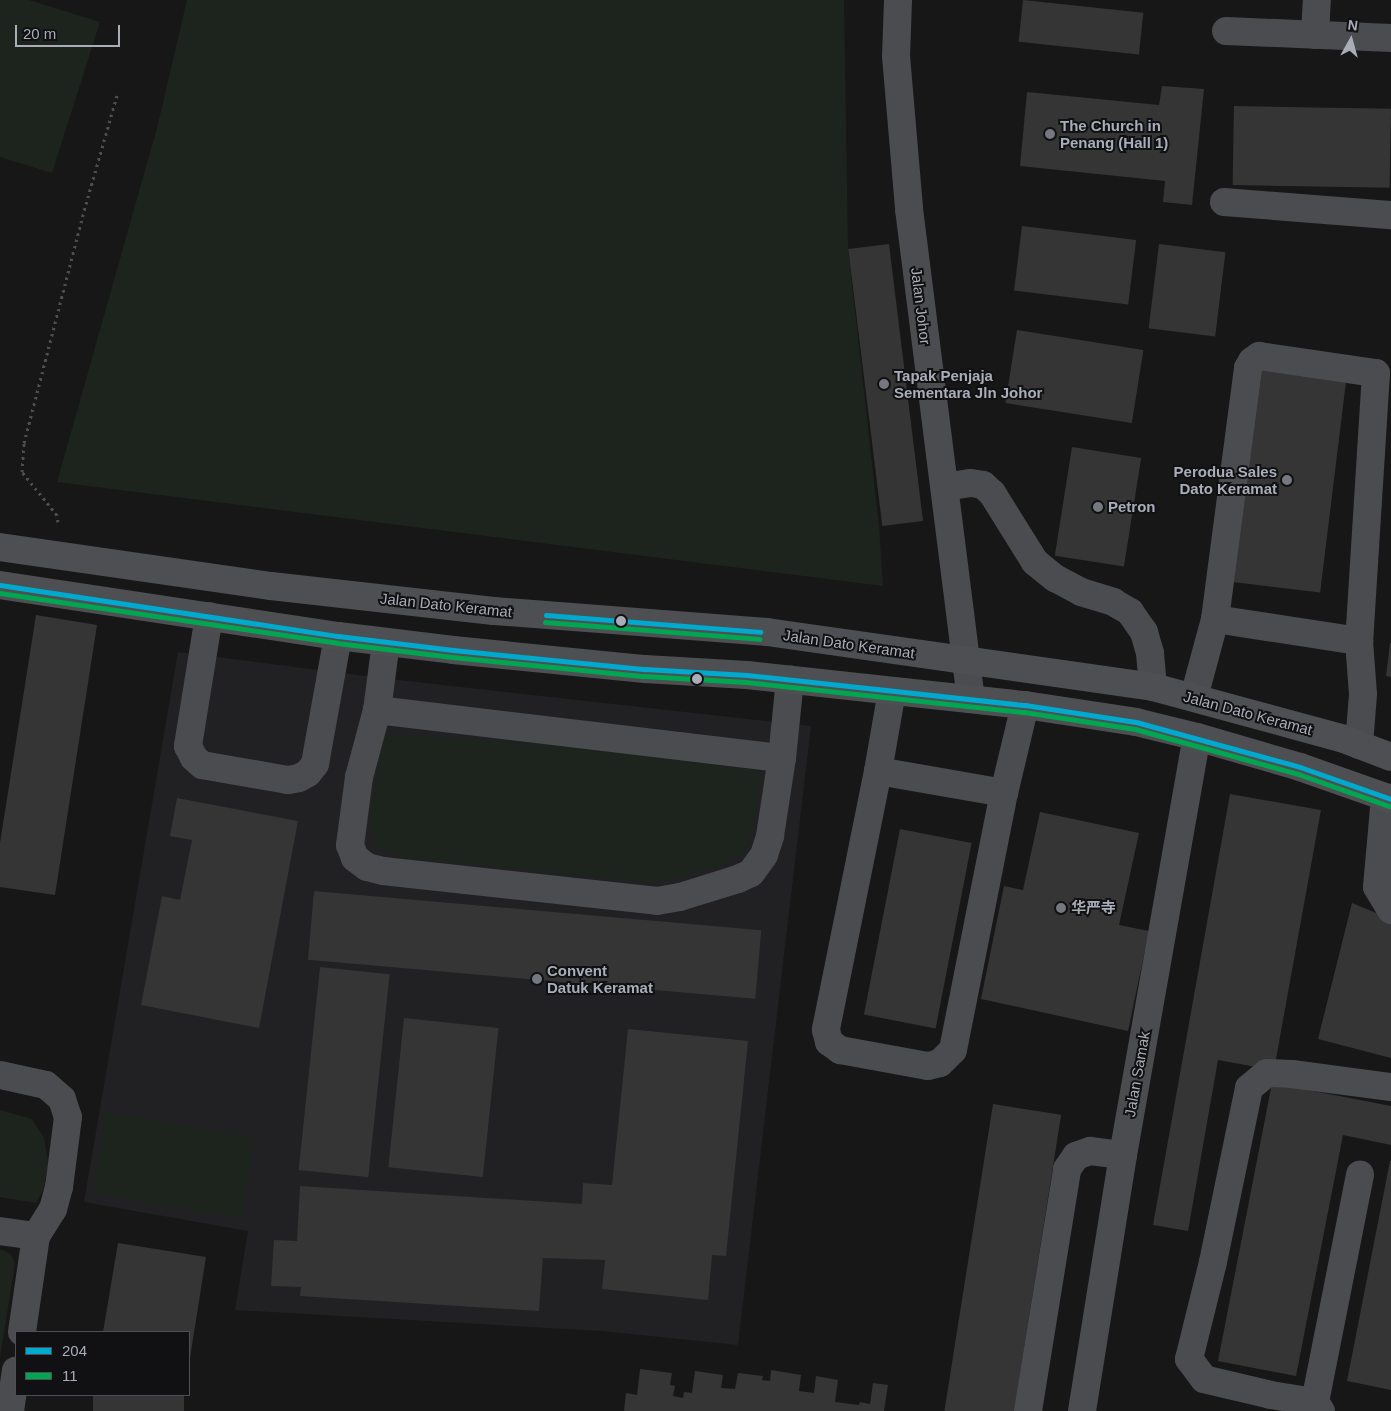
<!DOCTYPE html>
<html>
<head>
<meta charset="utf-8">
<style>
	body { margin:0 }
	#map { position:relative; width:1391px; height:1411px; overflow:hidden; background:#171717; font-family:Arial,"Noto Sans SC",sans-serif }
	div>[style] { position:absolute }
	.built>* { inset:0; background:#212123 }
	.green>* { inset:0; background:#1d241e; transform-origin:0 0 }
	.building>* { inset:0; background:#353536; transform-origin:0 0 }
	.path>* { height:3px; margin-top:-1.5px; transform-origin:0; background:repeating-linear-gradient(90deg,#4d4e52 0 2.5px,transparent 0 6.5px) }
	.minor>* { height:28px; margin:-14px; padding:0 14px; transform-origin:14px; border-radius:14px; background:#4b4c50 }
	.major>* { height:28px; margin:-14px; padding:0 14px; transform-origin:14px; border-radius:14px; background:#4d4f52 }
	.bus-1>* { height:5px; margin:-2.5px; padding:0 2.5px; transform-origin:2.5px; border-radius:2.5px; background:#00a9ce }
	.bus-2>* { height:5px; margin:-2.5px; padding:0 2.5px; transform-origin:2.5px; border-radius:2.5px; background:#00a651 }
	.dots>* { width:14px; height:14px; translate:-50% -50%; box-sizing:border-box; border:2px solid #111113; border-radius:50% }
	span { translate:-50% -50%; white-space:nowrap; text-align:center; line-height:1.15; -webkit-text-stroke:4px #111113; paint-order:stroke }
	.poi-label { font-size:15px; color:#a8adb8; font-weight:700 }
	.left { translate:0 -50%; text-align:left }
	.right { translate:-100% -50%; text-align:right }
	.street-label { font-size:15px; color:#a8adb8 }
	.legend { position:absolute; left:15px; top:1331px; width:175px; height:65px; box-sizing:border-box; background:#111113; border:1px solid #4d4f55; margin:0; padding:6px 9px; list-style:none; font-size:15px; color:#a8adb8 }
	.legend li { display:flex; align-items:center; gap:10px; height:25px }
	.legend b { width:25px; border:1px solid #4d4f55 }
	.north { position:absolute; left:1326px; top:15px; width:50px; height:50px; -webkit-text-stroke:4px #111113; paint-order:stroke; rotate:7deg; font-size:14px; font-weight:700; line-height:20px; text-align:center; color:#a8adb8 }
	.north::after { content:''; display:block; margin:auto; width:18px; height:22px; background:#a8adb8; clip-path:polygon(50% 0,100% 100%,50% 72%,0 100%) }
	.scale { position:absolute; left:15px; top:25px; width:105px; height:22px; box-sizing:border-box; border:2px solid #a8adb8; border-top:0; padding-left:6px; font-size:15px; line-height:18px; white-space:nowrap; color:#a8adb8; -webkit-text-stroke:4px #111113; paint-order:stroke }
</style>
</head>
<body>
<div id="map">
	<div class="built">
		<i style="clip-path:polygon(178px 652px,381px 678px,811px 726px,738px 1345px,601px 1331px,235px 1310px,248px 1231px,84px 1202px)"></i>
	</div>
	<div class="green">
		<i style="clip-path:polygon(0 0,29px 0,100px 22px,52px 173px,0 157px)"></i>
		<i style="clip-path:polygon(187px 0,844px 0,848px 248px,879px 526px,883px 586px,57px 482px,157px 128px)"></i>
		<i style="clip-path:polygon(384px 734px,582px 747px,752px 770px,760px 773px,753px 836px,743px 854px,718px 866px,655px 883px,400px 857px,379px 848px,370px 824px)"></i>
		<i style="clip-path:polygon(0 1110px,32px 1119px,44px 1138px,48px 1162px,44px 1188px,36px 1203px,0 1197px)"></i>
		<i style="left:107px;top:1112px;width:150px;height:82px;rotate:10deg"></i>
		<i style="clip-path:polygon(0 1249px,11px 1254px,15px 1264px,0 1358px)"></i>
	</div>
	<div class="building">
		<i style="left:1023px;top:0;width:121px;height:42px;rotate:6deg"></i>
		<i style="clip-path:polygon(1162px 86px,1204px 89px,1192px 205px,1163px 202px,1165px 181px,1020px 166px,1027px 92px,1159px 105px)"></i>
		<i style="left:1234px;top:106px;width:157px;height:79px;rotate:1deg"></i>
		<i style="left:1022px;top:226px;width:115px;height:65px;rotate:7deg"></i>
		<i style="left:889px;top:244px;width:279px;height:41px;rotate:83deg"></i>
		<i style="left:1159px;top:244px;width:67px;height:85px;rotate:7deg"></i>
		<i style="left:1017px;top:330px;width:128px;height:74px;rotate:9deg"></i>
		<i style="left:1255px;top:368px;width:92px;height:215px;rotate:7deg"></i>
		<i style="left:1072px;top:447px;width:70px;height:110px;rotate:9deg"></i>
		<i style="clip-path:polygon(36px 615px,97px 625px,55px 895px,0 887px,0 843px)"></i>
		<i style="clip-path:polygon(1390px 643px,1391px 643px,1391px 677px,1386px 676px)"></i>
		<i style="clip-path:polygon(1230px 794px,1321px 810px,1274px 1070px,1218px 1060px,1188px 1231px,1153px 1225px)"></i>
		<i style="clip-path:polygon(177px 798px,298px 821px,259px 1028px,141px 1005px,162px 896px,180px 900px,192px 840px,170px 836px)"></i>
		<i style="clip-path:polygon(1040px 812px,1139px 833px,1119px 925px,1149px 931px,1128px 1031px,981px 999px,1004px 886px,1023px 890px)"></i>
		<i style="left:900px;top:829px;width:73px;height:189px;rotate:11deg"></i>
		<i style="left:314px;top:891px;width:449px;height:69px;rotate:5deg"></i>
		<i style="clip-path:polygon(1352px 903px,1391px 919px,1391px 1058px,1318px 1039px)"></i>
		<i style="left:320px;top:967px;width:70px;height:204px;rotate:6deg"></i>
		<i style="left:404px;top:1018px;width:95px;height:150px;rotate:6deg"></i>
		<i style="clip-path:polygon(628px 1029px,748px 1041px,726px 1256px,712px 1255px,708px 1300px,602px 1289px,605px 1260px,543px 1258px,539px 1311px,300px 1296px,301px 1287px,271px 1286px,274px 1240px,297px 1241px,300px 1186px,582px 1204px,583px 1183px,612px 1185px)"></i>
		<i style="clip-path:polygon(1272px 1083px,1391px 1106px,1391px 1145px,1343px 1135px,1296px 1376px,1218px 1361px)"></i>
		<i style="left:993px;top:1104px;width:69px;height:311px;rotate:9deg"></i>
		<i style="clip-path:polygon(1390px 1161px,1391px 1161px,1391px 1390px,1347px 1381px)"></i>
		<i style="clip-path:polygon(118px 1243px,206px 1257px,190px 1358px,189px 1332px,103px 1332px)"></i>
		<i style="clip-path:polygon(640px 1369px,672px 1373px,670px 1385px,675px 1386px,673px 1396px,683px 1398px,684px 1392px,692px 1393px,695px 1371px,723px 1375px,721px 1388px,735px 1389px,738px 1373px,763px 1376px,762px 1380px,770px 1381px,771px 1370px,801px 1375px,799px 1391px,814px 1393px,816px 1376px,838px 1380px,835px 1402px,859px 1405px,860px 1402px,870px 1404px,873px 1383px,888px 1385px,884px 1411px,624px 1411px,626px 1393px,637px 1395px)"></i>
		<i style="left:93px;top:1395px;width:91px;height:16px"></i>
	</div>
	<div class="path">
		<i style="left:58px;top:522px;width:7px;rotate:-98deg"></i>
		<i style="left:57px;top:515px;width:55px;rotate:-129.1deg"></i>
		<i style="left:22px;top:472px;width:29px;rotate:-86deg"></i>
		<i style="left:24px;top:443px;width:247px;rotate:-75.5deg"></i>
		<i style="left:86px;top:204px;width:113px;rotate:-74.1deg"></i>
	</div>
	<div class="minor">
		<i style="left:898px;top:0;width:56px;rotate:92deg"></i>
		<i style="left:896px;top:56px;width:154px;rotate:85.1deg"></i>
		<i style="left:909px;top:209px;width:494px;rotate:82.8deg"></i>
		<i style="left:1226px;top:31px;width:165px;rotate:2.4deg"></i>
		<i style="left:1315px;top:35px;width:35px;rotate:-87deg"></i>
		<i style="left:1224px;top:202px;width:168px;rotate:4.5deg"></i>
		<i style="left:945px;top:487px;width:26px;rotate:-9deg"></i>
		<i style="left:971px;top:483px;width:12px;rotate:9deg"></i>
		<i style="left:983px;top:485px;width:12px;rotate:42deg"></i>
		<i style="left:992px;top:493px;width:81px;rotate:58.1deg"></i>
		<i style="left:1035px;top:562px;width:26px;rotate:39deg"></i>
		<i style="left:1055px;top:578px;width:30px;rotate:28deg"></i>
		<i style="left:1081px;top:592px;width:34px;rotate:17deg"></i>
		<i style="left:1113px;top:602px;width:20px;rotate:30deg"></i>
		<i style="left:1130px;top:612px;width:24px;rotate:55deg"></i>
		<i style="left:1144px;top:632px;width:22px;rotate:74deg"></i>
		<i style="left:1150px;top:653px;width:34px;rotate:85deg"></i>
		<i style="left:209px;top:616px;width:132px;rotate:99.2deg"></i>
		<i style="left:188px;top:746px;width:13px;rotate:63deg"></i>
		<i style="left:194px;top:758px;width:11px;rotate:41deg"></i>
		<i style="left:202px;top:765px;width:87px;rotate:9.9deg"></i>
		<i style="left:288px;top:780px;width:11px;rotate:-10deg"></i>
		<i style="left:299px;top:778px;width:10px;rotate:-29deg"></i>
		<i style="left:308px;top:773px;width:11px;rotate:-52deg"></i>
		<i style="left:315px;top:764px;width:130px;rotate:-79.8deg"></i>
		<i style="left:1215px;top:619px;width:253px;rotate:-82.5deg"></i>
		<i style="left:1248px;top:368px;width:8px;rotate:-60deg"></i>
		<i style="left:1252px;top:361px;width:9px;rotate:-36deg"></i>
		<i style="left:1259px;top:356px;width:118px;rotate:8.3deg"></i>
		<i style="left:1376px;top:373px;width:269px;rotate:93.6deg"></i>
		<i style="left:1359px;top:641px;width:53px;rotate:85.7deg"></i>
		<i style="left:1363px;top:694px;width:51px;rotate:94.5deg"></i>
		<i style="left:386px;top:642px;width:69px;rotate:97.5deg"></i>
		<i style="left:377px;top:710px;width:69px;rotate:105deg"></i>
		<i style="left:359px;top:777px;width:69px;rotate:97.5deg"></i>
		<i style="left:350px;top:845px;width:14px;rotate:69deg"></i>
		<i style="left:355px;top:858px;width:15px;rotate:37deg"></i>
		<i style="left:367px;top:867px;width:16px;rotate:14deg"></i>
		<i style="left:383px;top:871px;width:276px;rotate:6.2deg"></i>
		<i style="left:657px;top:901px;width:23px;rotate:-10deg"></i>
		<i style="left:680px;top:897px;width:61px;rotate:-17.2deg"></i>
		<i style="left:738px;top:879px;width:14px;rotate:-25deg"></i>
		<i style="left:751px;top:873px;width:22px;rotate:-54deg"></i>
		<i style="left:764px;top:855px;width:20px;rotate:-72deg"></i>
		<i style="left:770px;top:836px;width:79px;rotate:-81.3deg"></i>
		<i style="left:782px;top:758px;width:79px;rotate:-84.2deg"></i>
		<i style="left:892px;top:691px;width:81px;rotate:99.9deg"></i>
		<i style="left:878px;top:771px;width:264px;rotate:101.4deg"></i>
		<i style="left:826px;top:1030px;width:12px;rotate:76deg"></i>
		<i style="left:829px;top:1042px;width:14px;rotate:36deg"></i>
		<i style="left:840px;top:1050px;width:89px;rotate:10.3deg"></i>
		<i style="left:928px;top:1066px;width:12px;rotate:-14deg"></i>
		<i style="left:940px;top:1063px;width:18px;rotate:-45deg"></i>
		<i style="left:953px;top:1050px;width:262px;rotate:-78.8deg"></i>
		<i style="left:1004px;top:793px;width:90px;rotate:-76.6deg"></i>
		<i style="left:1194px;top:697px;width:81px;rotate:-74.9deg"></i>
		<i style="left:1215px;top:619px;width:146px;rotate:8.7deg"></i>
		<i style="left:377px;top:710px;width:408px;rotate:6.8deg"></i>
		<i style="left:878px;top:771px;width:128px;rotate:9.9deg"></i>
		<i style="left:1385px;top:797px;width:90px;rotate:95.1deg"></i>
		<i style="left:1377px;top:887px;width:27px;rotate:59deg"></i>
		<i style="left:0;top:1075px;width:47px;rotate:12.3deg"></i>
		<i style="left:46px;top:1085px;width:21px;rotate:41deg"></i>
		<i style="left:62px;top:1099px;width:19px;rotate:72deg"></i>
		<i style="left:68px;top:1117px;width:71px;rotate:97.3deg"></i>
		<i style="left:59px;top:1187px;width:23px;rotate:105deg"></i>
		<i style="left:53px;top:1209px;width:32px;rotate:122deg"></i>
		<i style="left:36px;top:1236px;width:97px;rotate:98.3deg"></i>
		<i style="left:0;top:1231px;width:36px;rotate:8deg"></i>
		<i style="left:1315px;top:1402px;width:232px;rotate:-78.8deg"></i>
		<i style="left:10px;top:1411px;width:41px;rotate:-81.7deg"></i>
		<i style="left:1028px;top:1411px;width:245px;rotate:-80.8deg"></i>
		<i style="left:1067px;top:1169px;width:16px;rotate:-55deg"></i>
		<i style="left:1076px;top:1156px;width:15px;rotate:-20deg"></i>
		<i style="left:1090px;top:1151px;width:33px;rotate:7deg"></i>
		<i style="left:1082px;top:1411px;width:259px;rotate:-80.9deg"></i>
		<i style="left:1123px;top:1155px;width:424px;rotate:-80deg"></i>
		<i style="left:1321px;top:1411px;width:11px;rotate:-124deg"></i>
		<i style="left:1315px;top:1402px;width:45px;rotate:-171deg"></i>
		<i style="left:1271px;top:1395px;width:69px;rotate:-166.6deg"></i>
		<i style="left:1204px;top:1379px;width:25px;rotate:-127deg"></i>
		<i style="left:1189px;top:1359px;width:100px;rotate:-76.1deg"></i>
		<i style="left:1213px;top:1262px;width:178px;rotate:-78.3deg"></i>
		<i style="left:1249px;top:1088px;width:23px;rotate:-40deg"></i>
		<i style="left:1267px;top:1073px;width:25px;rotate:2deg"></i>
		<i style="left:1292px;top:1074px;width:100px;rotate:7.5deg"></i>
	</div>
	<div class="major">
		<i style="left:0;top:547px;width:274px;rotate:8.2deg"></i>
		<i style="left:271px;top:586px;width:224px;rotate:6.4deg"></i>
		<i style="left:494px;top:611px;width:274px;rotate:4.4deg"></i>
		<i style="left:767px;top:632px;width:390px;rotate:8.1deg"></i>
		<i style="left:1153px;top:687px;width:195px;rotate:15.2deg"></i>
		<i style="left:1341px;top:738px;width:53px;rotate:20.8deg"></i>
		<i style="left:0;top:585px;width:342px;rotate:8.6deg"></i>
		<i style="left:338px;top:636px;width:116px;rotate:6.9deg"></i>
		<i style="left:453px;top:650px;width:193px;rotate:5.7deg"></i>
		<i style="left:645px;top:669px;width:102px;rotate:3.4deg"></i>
		<i style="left:747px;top:675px;width:280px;rotate:6.2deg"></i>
		<i style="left:1025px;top:705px;width:112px;rotate:8.7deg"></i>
		<i style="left:1136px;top:722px;width:63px;rotate:13.8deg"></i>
		<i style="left:1197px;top:737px;width:107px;rotate:16.2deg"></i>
		<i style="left:1300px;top:767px;width:96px;rotate:19.4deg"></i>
	</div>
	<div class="bus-1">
		<i style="left:0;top:585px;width:342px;rotate:8.6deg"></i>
		<i style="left:338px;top:636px;width:116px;rotate:6.9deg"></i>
		<i style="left:453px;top:650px;width:193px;rotate:5.7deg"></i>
		<i style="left:645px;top:669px;width:102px;rotate:3.4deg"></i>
		<i style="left:747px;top:675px;width:280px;rotate:6.2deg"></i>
		<i style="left:1025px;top:705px;width:112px;rotate:8.7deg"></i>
		<i style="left:1136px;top:722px;width:170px;rotate:15.3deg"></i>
		<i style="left:1300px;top:767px;width:96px;rotate:19.4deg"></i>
		<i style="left:546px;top:615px;width:215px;rotate:4.5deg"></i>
	</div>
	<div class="bus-2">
		<i style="left:0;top:593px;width:341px;rotate:8.4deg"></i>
		<i style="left:337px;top:643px;width:116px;rotate:6.9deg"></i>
		<i style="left:452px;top:657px;width:193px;rotate:5.7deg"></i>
		<i style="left:644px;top:676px;width:102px;rotate:3.4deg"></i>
		<i style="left:746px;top:682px;width:280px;rotate:6.2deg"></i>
		<i style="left:1024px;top:712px;width:112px;rotate:8.7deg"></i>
		<i style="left:1135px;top:729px;width:169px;rotate:15.4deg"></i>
		<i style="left:1298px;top:774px;width:96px;rotate:19.4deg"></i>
		<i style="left:545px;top:622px;width:215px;rotate:4.5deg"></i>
	</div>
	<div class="dots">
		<i style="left:1050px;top:134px;background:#757880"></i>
		<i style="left:884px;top:384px;background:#757880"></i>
		<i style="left:1287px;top:480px;background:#757880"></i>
		<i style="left:1098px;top:507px;background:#757880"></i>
		<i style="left:621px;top:621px;background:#a8adb8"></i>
		<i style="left:697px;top:679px;background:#a8adb8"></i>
		<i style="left:1061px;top:908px;background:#757880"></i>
		<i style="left:537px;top:979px;background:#757880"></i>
	</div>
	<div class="poi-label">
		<span class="left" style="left:1060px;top:134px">The Church in<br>Penang (Hall 1)</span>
		<span class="left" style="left:894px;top:384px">Tapak Penjaja<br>Sementara Jln Johor</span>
		<span class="right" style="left:1277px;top:480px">Perodua Sales<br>Dato Keramat</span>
		<span class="left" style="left:1108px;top:507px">Petron</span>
		<span class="left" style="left:1071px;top:908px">华严寺</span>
		<span class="left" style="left:547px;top:979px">Convent<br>Datuk Keramat</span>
	</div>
	<div class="street-label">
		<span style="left:921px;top:306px;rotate:83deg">Jalan Johor</span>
		<span style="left:446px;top:605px;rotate:6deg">Jalan Dato Keramat</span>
		<span style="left:849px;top:644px;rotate:8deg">Jalan Dato Keramat</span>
		<span style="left:1248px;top:713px;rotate:15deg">Jalan Dato Keramat</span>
		<span style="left:1137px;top:1074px;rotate:-80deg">Jalan Samak</span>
	</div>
	<ul class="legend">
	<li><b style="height:6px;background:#00a9ce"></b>204</li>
	<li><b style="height:6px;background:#00a651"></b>11</li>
	</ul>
	<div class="north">N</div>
	<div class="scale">20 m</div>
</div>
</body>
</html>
